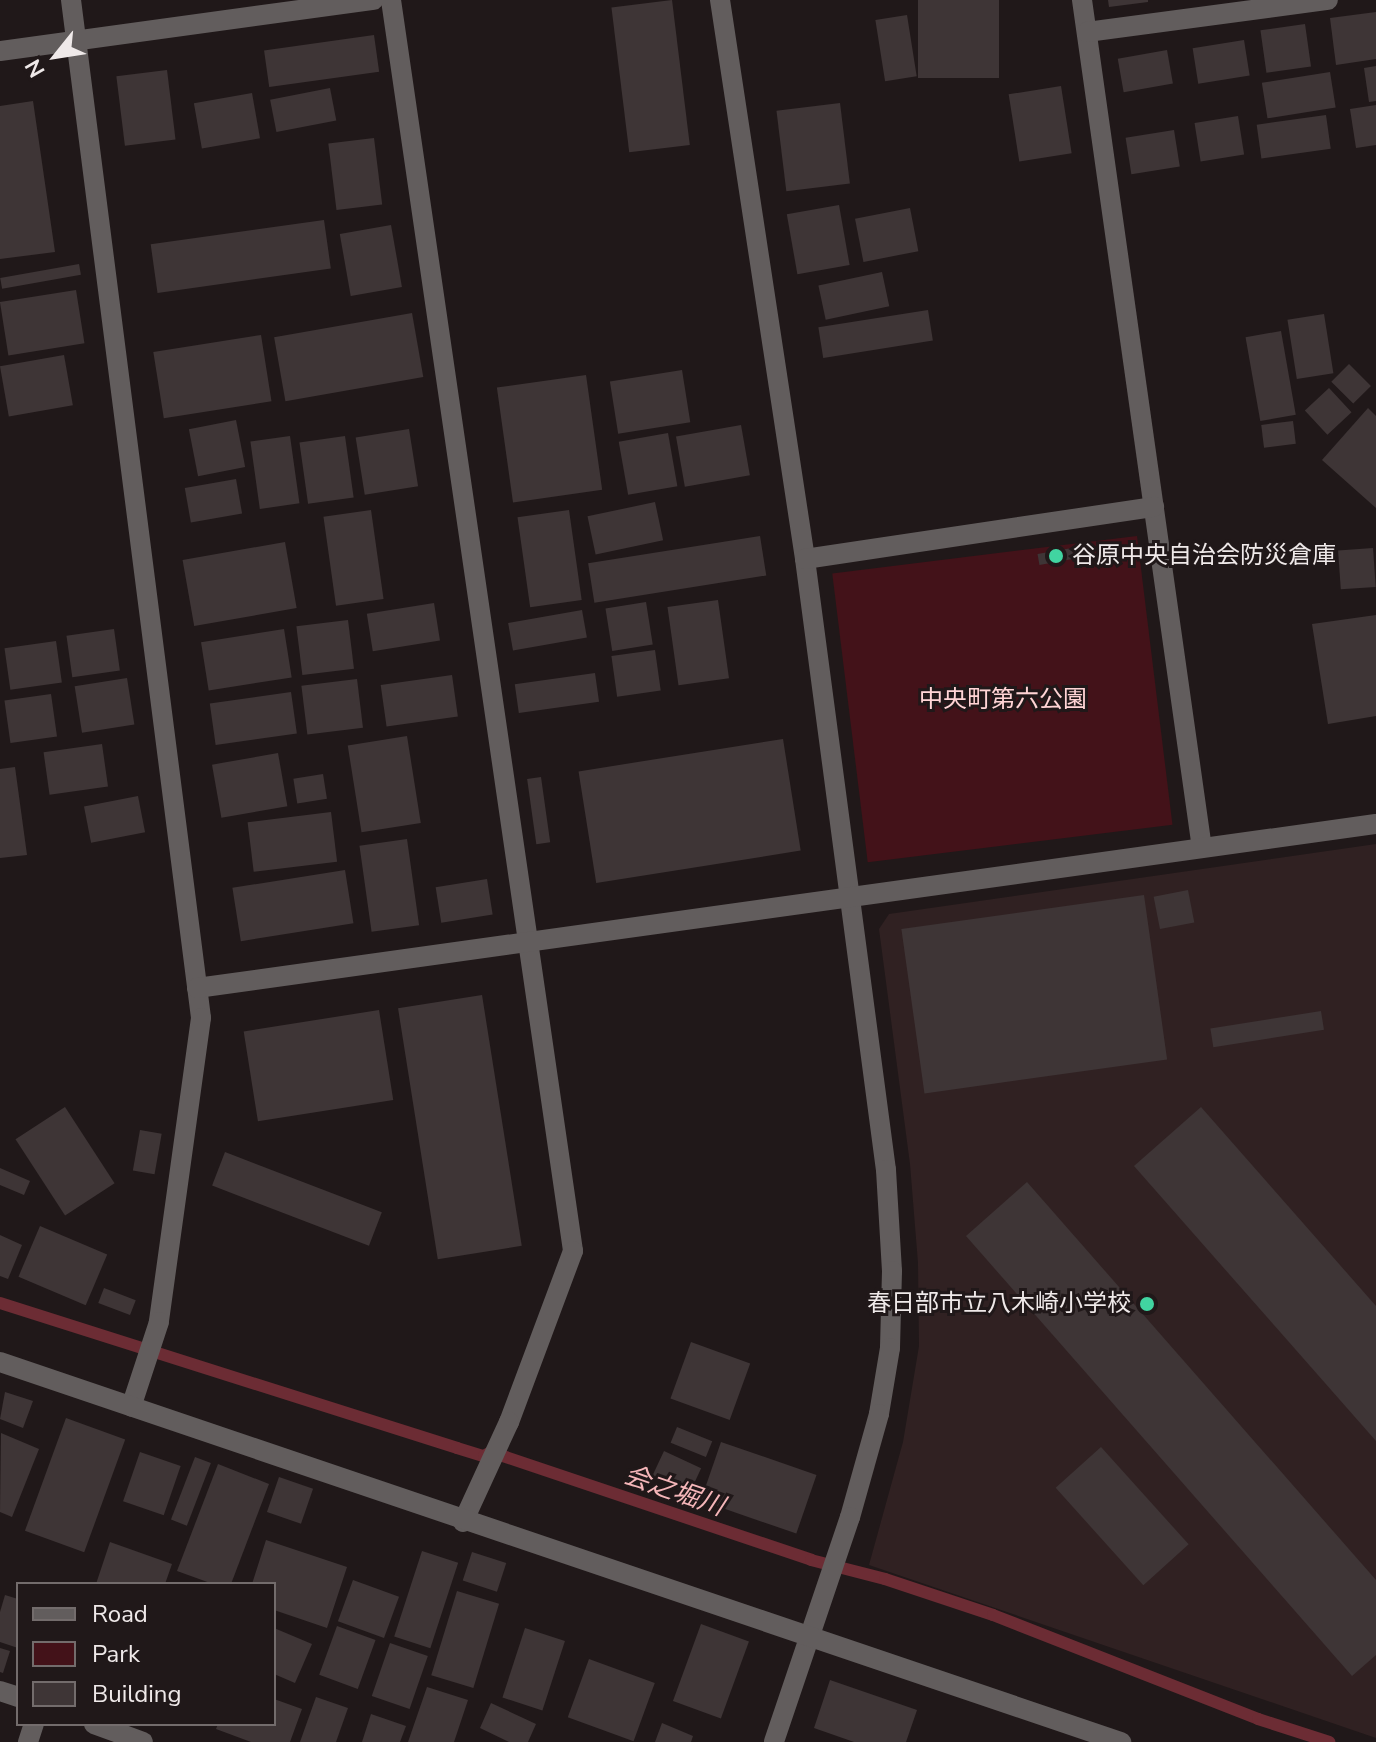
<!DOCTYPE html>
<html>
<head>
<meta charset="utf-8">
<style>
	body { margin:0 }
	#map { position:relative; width:1376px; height:1742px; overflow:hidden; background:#201819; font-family:"Nunito Sans","Noto Sans JP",sans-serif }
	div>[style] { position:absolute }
	.built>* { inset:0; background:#302122 }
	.green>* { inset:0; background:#431219; transform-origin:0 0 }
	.stream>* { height:12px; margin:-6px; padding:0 6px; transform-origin:6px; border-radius:6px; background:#6c2c34 }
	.building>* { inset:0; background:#3e3536; transform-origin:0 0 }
	.minor>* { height:20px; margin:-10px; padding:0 10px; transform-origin:10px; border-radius:10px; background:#625d5d }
	.dots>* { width:22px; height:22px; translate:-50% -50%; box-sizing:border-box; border:4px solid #201819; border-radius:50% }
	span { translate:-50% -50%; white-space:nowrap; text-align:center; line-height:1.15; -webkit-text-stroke:6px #201819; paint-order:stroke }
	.poi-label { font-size:24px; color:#efe9e9 }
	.left { translate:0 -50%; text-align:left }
	.right { translate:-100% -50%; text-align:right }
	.park-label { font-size:24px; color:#ffd4d5 }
	.water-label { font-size:26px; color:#f5b6b9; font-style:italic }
	.legend { position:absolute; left:16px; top:1582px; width:260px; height:144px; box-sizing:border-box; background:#201819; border:2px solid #736c6c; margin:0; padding:10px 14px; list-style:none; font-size:24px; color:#efe9e9 }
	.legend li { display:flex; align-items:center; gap:16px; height:40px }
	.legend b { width:40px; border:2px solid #736c6c }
	.north { position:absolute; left:16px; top:16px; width:80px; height:80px; -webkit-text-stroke:6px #201819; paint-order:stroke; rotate:240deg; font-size:22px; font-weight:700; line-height:32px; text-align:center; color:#efe9e9 }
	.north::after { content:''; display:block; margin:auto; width:28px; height:36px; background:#efe9e9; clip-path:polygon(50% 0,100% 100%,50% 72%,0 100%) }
</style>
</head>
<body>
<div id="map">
	<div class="built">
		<i style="clip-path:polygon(1376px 844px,1376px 1738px,869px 1565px,903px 1442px,919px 1346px,918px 1263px,910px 1164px,879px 929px,889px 914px)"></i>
	</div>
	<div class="green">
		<i style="left:1137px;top:536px;width:291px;height:307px;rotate:83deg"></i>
	</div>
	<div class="stream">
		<i style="left:0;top:1303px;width:479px;rotate:17.6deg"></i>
		<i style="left:457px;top:1448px;width:28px;rotate:17deg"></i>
		<i style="left:484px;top:1456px;width:8px;rotate:-30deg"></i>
		<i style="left:491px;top:1452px;width:338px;rotate:18.6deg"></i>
		<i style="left:811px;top:1560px;width:76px;rotate:14.4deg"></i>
		<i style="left:885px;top:1579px;width:114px;rotate:18.4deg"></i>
		<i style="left:993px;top:1615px;width:285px;rotate:21.4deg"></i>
		<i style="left:1258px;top:1719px;width:75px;rotate:17.9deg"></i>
	</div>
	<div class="building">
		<i style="left:672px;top:0;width:146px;height:61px;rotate:83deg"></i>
		<i style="left:918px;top:0;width:81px;height:78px"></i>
		<i style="clip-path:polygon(1108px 0,1148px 0,1148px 2px,1109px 7px)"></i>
		<i style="clip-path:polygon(1376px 12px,1376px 59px,1336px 65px,1330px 18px)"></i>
		<i style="left:907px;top:15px;width:62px;height:32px;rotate:81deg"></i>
		<i style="left:1305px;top:24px;width:43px;height:45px;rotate:82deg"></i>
		<i style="left:374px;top:35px;width:37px;height:111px;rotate:82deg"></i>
		<i style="left:1244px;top:40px;width:36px;height:52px;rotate:81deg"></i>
		<i style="left:1167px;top:50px;width:34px;height:50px;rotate:80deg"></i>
		<i style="clip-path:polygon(1376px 66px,1376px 101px,1369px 102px,1364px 68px)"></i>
		<i style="left:167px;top:70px;width:70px;height:51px;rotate:83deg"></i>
		<i style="left:1330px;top:72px;width:36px;height:69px;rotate:81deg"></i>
		<i style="left:1061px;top:86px;width:68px;height:53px;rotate:81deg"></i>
		<i style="left:330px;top:88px;width:33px;height:61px;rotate:79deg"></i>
		<i style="left:252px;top:93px;width:46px;height:59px;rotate:80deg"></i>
		<i style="clip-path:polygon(33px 101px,55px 252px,0 259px,0 106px)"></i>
		<i style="left:840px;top:103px;width:81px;height:64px;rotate:83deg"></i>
		<i style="clip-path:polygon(1376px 105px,1376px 145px,1356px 148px,1350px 109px)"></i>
		<i style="left:1326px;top:115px;width:34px;height:70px;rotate:82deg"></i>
		<i style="left:1238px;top:116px;width:39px;height:44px;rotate:81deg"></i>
		<i style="left:1174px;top:130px;width:37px;height:49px;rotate:81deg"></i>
		<i style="left:374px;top:138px;width:67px;height:46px;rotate:83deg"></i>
		<i style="left:839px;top:205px;width:61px;height:53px;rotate:80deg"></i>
		<i style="left:910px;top:208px;width:44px;height:56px;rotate:79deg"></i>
		<i style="left:324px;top:220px;width:49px;height:175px;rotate:82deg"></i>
		<i style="left:391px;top:225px;width:63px;height:52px;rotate:80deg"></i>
		<i style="left:79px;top:264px;width:11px;height:80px;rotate:80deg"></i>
		<i style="left:882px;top:272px;width:35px;height:65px;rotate:78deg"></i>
		<i style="left:76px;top:290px;width:54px;height:77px;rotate:81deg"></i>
		<i style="left:928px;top:310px;width:31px;height:111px;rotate:81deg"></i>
		<i style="left:412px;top:313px;width:65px;height:140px;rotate:80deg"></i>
		<i style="left:1324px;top:314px;width:60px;height:37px;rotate:81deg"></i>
		<i style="left:1281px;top:331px;width:85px;height:36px;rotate:80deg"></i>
		<i style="left:261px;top:335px;width:67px;height:109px;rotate:81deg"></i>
		<i style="left:64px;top:355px;width:51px;height:65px;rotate:80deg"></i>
		<i style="left:1349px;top:364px;width:31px;height:25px;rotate:45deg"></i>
		<i style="left:682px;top:370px;width:53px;height:73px;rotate:81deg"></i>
		<i style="left:586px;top:375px;width:116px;height:90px;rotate:82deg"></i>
		<i style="left:1329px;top:388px;width:33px;height:33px;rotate:47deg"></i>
		<i style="clip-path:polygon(1368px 408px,1376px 416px,1376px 508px,1322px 460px)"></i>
		<i style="left:236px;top:420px;width:48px;height:48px;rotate:79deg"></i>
		<i style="left:1293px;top:421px;width:23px;height:32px;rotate:83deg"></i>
		<i style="left:741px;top:425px;width:51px;height:66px;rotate:80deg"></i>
		<i style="left:409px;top:429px;width:58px;height:54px;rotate:81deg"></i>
		<i style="left:668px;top:433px;width:54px;height:50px;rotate:80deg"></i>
		<i style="left:290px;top:436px;width:68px;height:40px;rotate:82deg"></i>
		<i style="left:345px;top:436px;width:62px;height:46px;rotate:82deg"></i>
		<i style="left:236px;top:479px;width:35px;height:52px;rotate:80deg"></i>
		<i style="left:655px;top:502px;width:39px;height:69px;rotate:78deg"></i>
		<i style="left:371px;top:510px;width:90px;height:48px;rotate:82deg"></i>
		<i style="left:569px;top:510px;width:91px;height:52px;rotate:82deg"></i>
		<i style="left:760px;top:536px;width:40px;height:174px;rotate:81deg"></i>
		<i style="left:285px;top:542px;width:67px;height:104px;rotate:80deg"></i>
		<i style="left:1072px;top:548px;width:11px;height:35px;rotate:80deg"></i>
		<i style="left:1373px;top:548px;width:39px;height:35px;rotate:86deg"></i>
		<i style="left:718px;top:600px;width:79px;height:51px;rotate:82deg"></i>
		<i style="left:646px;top:602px;width:43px;height:41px;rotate:81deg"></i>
		<i style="left:434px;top:603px;width:38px;height:68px;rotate:81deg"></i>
		<i style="left:582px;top:610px;width:28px;height:75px;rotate:80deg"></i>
		<i style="clip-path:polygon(1376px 615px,1376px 716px,1328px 724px,1312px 624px)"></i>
		<i style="left:348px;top:620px;width:49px;height:52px;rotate:83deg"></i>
		<i style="left:114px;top:629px;width:42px;height:48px;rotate:82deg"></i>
		<i style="left:284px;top:629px;width:49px;height:84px;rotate:81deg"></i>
		<i style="left:56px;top:641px;width:42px;height:52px;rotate:82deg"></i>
		<i style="left:655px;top:650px;width:41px;height:44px;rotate:82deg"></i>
		<i style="left:595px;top:673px;width:29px;height:81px;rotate:82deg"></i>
		<i style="left:452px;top:675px;width:42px;height:72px;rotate:82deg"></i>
		<i style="left:127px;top:678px;width:47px;height:53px;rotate:81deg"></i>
		<i style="left:357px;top:679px;width:49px;height:56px;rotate:83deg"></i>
		<i style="left:291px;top:692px;width:42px;height:82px;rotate:82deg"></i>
		<i style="left:51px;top:694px;width:43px;height:47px;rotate:82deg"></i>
		<i style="left:407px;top:736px;width:88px;height:60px;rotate:81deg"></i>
		<i style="left:783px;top:739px;width:113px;height:207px;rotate:81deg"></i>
		<i style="left:102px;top:744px;width:43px;height:59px;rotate:82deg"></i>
		<i style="left:278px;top:753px;width:54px;height:67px;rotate:80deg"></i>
		<i style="clip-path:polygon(15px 767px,27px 855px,0 858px,0 769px)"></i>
		<i style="left:323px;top:774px;width:25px;height:30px;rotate:81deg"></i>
		<i style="left:541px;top:777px;width:66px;height:14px;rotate:82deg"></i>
		<i style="left:138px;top:796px;width:37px;height:55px;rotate:79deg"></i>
		<i style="left:331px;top:812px;width:50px;height:84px;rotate:83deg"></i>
		<i style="left:407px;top:839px;width:87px;height:48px;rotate:82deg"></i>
		<i style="left:345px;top:870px;width:54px;height:114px;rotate:81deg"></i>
		<i style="left:487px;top:879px;width:36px;height:52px;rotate:81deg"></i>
		<i style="left:1188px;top:890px;width:33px;height:35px;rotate:79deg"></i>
		<i style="left:1144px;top:895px;width:166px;height:245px;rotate:82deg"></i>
		<i style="left:482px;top:995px;width:254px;height:85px;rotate:81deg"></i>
		<i style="left:379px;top:1010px;width:91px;height:137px;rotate:81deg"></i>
		<i style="left:1321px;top:1011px;width:19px;height:112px;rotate:81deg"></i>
		<i style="left:65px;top:1107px;width:91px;height:59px;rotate:57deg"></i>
		<i style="clip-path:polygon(1201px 1107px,1376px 1306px,1376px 1441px,1134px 1166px)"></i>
		<i style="left:140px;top:1130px;width:22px;height:41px;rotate:10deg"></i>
		<i style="left:225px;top:1152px;width:168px;height:36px;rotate:21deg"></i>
		<i style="clip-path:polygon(0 1168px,30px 1181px,24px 1195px,0 1185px)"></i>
		<i style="clip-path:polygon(1027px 1182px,1376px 1580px,1376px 1655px,1352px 1676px,966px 1236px)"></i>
		<i style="left:40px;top:1226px;width:73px;height:55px;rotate:23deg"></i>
		<i style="clip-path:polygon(0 1235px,22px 1245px,8px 1279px,0 1276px)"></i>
		<i style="left:104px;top:1288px;width:34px;height:16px;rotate:21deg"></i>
		<i style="left:691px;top:1342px;width:63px;height:60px;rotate:20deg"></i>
		<i style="clip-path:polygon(5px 1392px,33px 1401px,23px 1428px,0 1419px)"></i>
		<i style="left:66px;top:1418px;width:63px;height:120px;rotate:20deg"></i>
		<i style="left:677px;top:1427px;width:38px;height:17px;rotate:22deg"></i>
		<i style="clip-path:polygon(1px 1433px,39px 1449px,12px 1517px,0 1512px)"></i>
		<i style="left:721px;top:1442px;width:101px;height:62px;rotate:19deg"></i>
		<i style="left:1101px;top:1447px;width:131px;height:61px;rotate:48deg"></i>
		<i style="left:664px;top:1451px;width:41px;height:29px;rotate:25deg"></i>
		<i style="left:140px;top:1452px;width:43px;height:52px;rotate:19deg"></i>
		<i style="left:195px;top:1457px;width:17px;height:67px;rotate:21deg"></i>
		<i style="clip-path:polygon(218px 1464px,269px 1484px,231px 1584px,213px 1584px,177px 1571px)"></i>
		<i style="left:279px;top:1477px;width:36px;height:37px;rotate:19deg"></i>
		<i style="clip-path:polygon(266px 1540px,347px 1567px,327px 1628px,274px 1610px,274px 1584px,252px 1584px)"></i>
		<i style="clip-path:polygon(110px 1542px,172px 1564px,165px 1584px,96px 1584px)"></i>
		<i style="left:422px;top:1551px;width:38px;height:90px;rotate:18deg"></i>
		<i style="left:472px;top:1552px;width:36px;height:30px;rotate:18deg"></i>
		<i style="left:353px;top:1580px;width:49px;height:44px;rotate:20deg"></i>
		<i style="left:457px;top:1591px;width:44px;height:88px;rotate:17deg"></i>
		<i style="clip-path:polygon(5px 1595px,18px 1599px,18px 1648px,0 1642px,0 1612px)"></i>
		<i style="left:701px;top:1624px;width:51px;height:82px;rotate:20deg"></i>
		<i style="left:337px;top:1626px;width:41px;height:52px;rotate:20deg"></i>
		<i style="clip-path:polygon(274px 1628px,312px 1644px,295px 1683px,274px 1674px)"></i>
		<i style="left:525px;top:1628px;width:42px;height:73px;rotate:18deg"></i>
		<i style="left:390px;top:1643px;width:40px;height:56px;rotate:19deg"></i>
		<i style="clip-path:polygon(0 1648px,10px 1651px,3px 1673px,0 1672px)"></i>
		<i style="left:589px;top:1659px;width:70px;height:62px;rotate:20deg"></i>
		<i style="clip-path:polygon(830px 1680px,917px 1710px,906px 1742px,854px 1742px,814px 1728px)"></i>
		<i style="clip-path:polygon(427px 1687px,468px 1700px,454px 1742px,408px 1742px)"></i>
		<i style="clip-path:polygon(316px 1697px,348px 1708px,336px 1742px,300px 1742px)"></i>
		<i style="clip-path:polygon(274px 1699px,302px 1709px,290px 1742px,251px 1742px,216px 1729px,218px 1724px,274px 1724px)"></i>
		<i style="clip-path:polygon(491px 1703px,536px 1724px,528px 1742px,509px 1742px,480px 1728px)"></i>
		<i style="clip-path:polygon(371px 1714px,406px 1726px,400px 1742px,362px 1742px)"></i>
		<i style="clip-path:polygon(662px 1723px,693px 1736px,691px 1742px,655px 1742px)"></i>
	</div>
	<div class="minor">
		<i style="left:71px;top:0;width:1026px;rotate:82.72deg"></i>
		<i style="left:201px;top:1018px;width:307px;rotate:97.9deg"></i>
		<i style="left:159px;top:1322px;width:89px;rotate:108.2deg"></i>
		<i style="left:391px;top:0;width:1264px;rotate:81.72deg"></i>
		<i style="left:573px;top:1251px;width:183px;rotate:110.5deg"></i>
		<i style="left:509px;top:1422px;width:110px;rotate:114.7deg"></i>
		<i style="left:720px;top:0;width:565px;rotate:81.35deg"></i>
		<i style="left:805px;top:559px;width:616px;rotate:82.45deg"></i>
		<i style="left:886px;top:1170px;width:101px;rotate:86.6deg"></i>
		<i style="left:892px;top:1271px;width:77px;rotate:91.5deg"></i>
		<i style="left:890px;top:1348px;width:67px;rotate:99.5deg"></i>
		<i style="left:879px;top:1414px;width:107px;rotate:105.7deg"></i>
		<i style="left:850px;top:1517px;width:237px;rotate:108.7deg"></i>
		<i style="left:1082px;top:0;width:856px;rotate:81.95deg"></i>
		<i style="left:1087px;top:32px;width:243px;rotate:-7.6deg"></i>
		<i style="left:0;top:51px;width:377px;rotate:-7.8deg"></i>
		<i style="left:805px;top:559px;width:353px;rotate:-8.5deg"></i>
		<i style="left:197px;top:988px;width:1190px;rotate:-7.92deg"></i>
		<i style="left:0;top:1362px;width:1184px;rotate:18.73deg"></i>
		<i style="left:0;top:1691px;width:19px;rotate:18deg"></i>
		<i style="left:94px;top:1724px;width:52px;rotate:20.2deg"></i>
		<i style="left:28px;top:1742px;width:19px;rotate:-72deg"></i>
	</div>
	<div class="dots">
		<i style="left:1056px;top:556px;background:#41d4a1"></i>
		<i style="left:1147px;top:1304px;background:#41d4a1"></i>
	</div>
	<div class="poi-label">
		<span class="left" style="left:1072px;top:556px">谷原中央自治会防災倉庫</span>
		<span class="right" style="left:1131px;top:1304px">春日部市立八木崎小学校</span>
	</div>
	<div class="park-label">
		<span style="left:1003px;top:700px">中央町第六公園</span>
	</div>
	<div class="water-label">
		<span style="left:674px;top:1491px;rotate:19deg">会之堀川</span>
	</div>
	<ul class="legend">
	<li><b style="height:10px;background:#625d5d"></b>Road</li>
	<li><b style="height:22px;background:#431219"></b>Park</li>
	<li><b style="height:22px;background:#3e3536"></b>Building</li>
	</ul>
	<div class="north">N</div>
</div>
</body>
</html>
